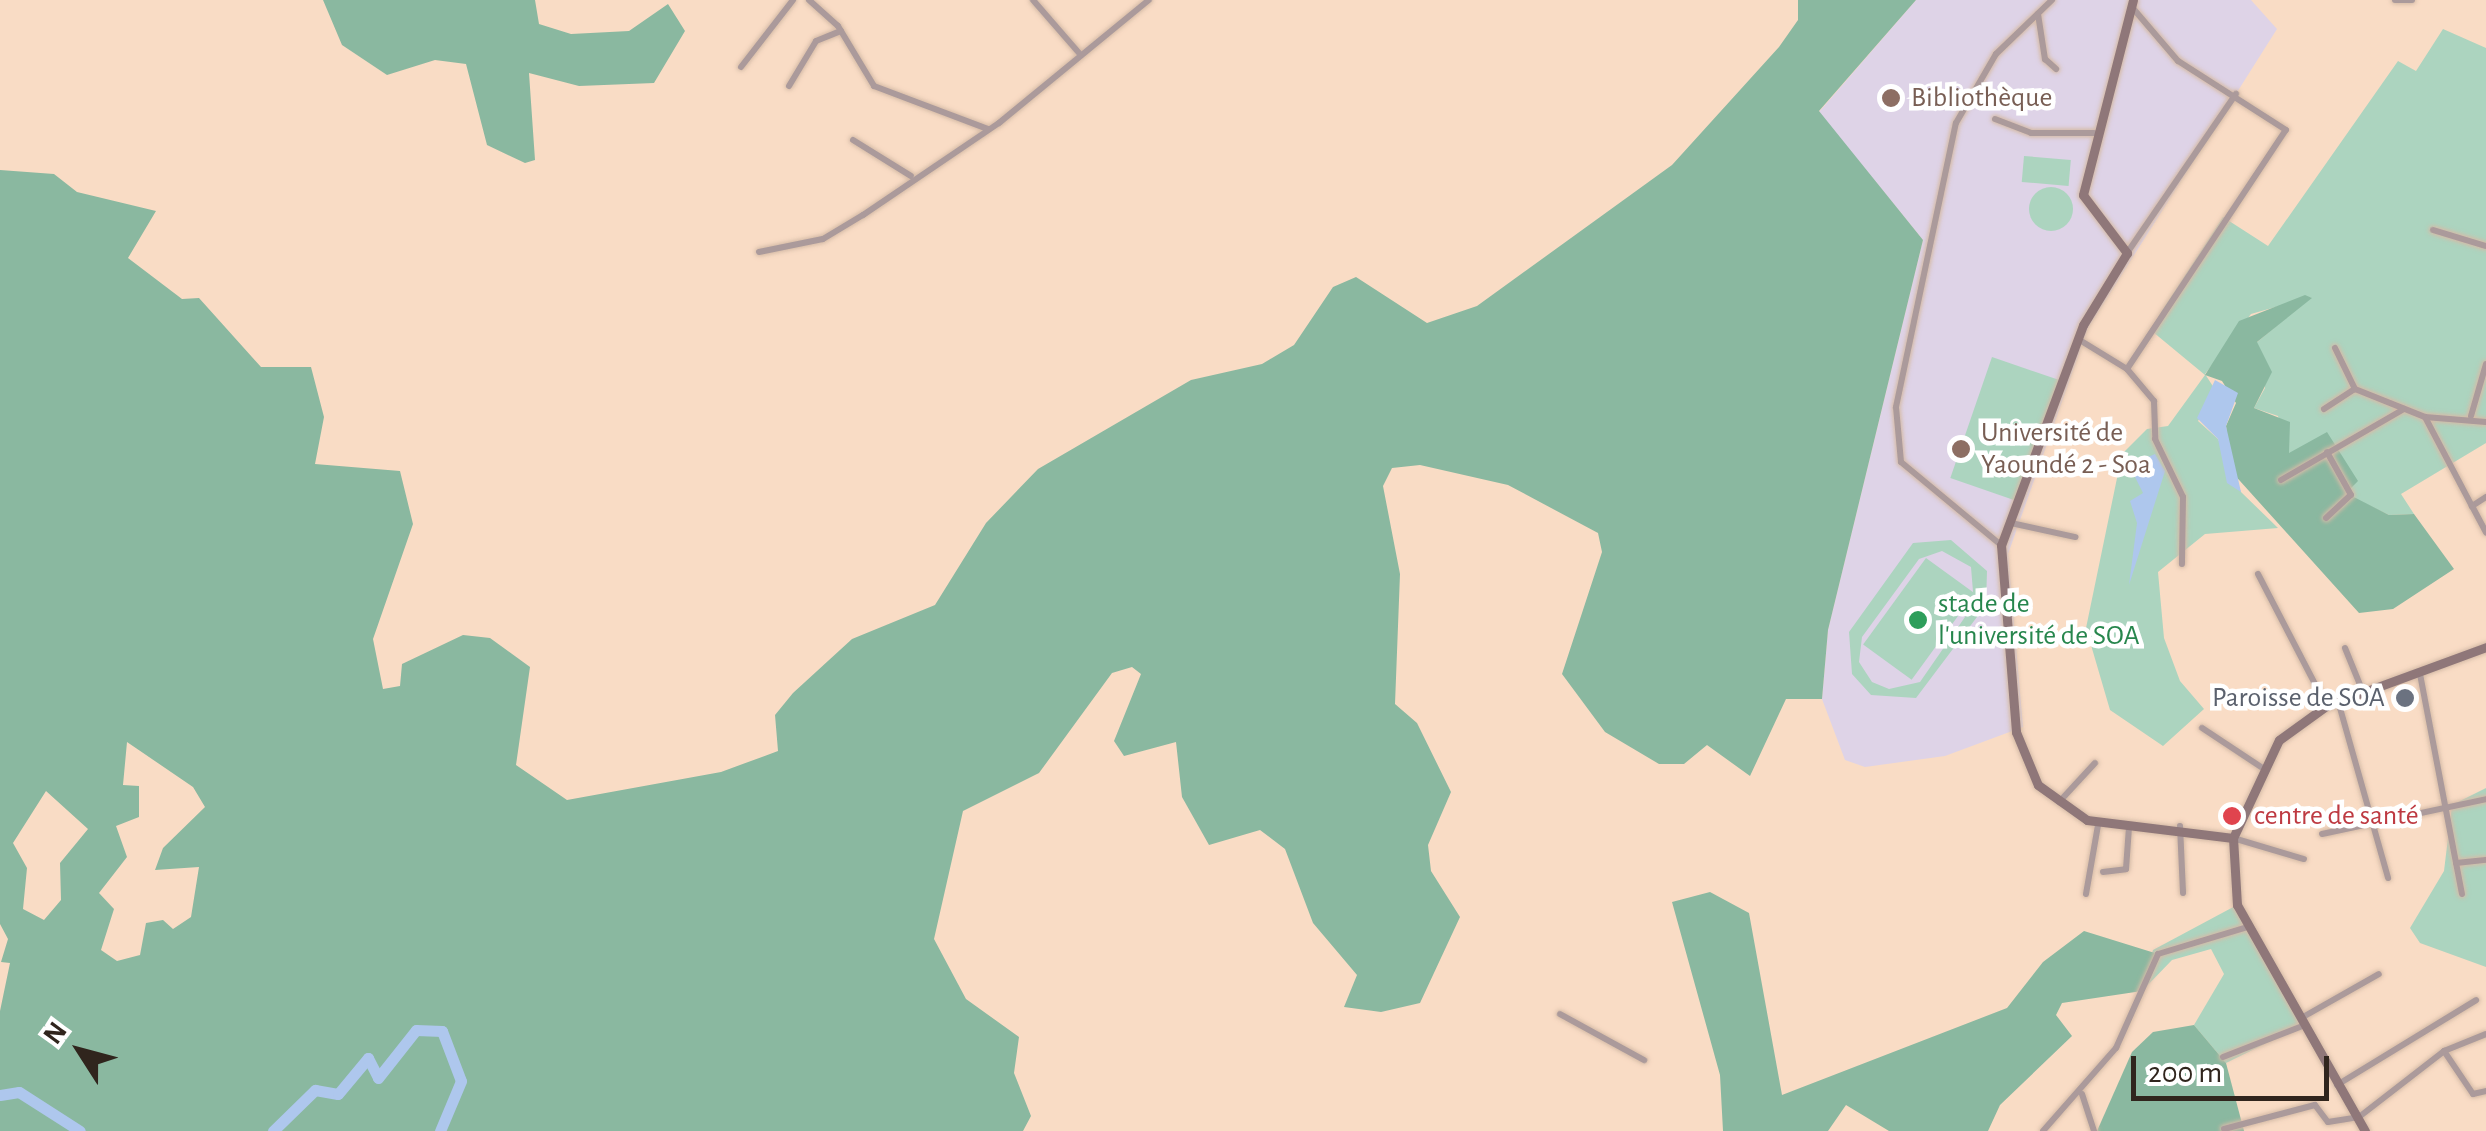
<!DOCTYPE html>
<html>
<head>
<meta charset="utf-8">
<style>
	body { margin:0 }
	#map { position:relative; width:2486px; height:1131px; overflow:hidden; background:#f9dcc5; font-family:"Alegreya Sans",sans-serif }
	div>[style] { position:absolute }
	.education>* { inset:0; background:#ded3e7 }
	.green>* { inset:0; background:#acd4bf; transform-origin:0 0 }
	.round { border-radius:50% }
	.forest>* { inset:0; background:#8ab8a0 }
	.water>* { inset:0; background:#aec7ed }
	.river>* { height:11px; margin:-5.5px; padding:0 5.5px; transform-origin:5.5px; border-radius:5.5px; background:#aec7ed }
	.roads { filter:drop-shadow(0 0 2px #d5bba7) drop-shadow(0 0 2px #d5bba7) }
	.street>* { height:6px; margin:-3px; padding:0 3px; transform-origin:3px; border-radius:3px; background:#ab9a9b }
	.secondary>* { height:9px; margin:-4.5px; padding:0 4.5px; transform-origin:4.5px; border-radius:4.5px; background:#8f7779 }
	.dots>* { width:28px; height:28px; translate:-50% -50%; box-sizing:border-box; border:5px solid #fff; border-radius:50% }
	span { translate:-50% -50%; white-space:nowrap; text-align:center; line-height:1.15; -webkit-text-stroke:9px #fff; paint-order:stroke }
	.education-label { font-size:28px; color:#785e54 }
	.left { translate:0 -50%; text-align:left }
	.leisure-label { font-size:28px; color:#27864d }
	.worship-label { font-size:28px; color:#5b616d }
	.right { translate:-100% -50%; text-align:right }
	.health-label { font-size:28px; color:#be3a42 }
	.north { position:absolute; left:30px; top:1001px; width:100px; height:100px; -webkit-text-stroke:8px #fff; paint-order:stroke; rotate:306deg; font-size:28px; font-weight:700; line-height:40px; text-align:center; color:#30251d }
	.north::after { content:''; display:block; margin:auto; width:35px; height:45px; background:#30251d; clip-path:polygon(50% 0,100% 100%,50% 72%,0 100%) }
	.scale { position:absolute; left:2131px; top:1056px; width:198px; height:45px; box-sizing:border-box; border:5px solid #30251d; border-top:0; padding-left:12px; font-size:30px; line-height:35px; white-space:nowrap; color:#30251d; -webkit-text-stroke:8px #fff; paint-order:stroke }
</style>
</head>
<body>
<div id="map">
	<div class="education">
		<i style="clip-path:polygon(1916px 0,2251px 0,2277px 29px,2088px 328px,2008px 554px,2023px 727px,1945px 756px,1865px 767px,1845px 760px,1822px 699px,1828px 630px,1923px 240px,1819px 112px)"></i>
	</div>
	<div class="green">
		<i style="clip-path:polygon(2443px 29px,2486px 48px,2486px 443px,2401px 494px,2414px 514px,2389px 515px,2358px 500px,2288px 453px,2278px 416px,2254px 408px,2265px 388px,2256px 343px,2311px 297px,2251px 314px,2205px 374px,2216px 391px,2198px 421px,2218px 439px,2241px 492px,2278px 528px,2205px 534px,2158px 572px,2164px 638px,2180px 681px,2204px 709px,2163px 746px,2110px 710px,2086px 628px,2122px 454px,2147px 429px,2168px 426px,2205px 375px,2153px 332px,2161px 312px,2223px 217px,2268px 246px,2398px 61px,2416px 71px)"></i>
		<i style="left:2024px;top:156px;width:47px;height:26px;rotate:5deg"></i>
		<i class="round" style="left:2029px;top:187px;width:44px;height:44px"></i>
		<i style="left:1992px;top:357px;width:71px;height:128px;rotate:19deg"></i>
		<i style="clip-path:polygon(evenodd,1951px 540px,1987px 571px,1986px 605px,1916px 698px,1871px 695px,1852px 674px,1849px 632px,1913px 543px,1951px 540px,1942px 551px,1971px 567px,1974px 604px,1920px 682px,1889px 689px,1872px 682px,1859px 662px,1862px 637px,1919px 559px,1942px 551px)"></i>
		<i style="left:1926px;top:558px;width:60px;height:107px;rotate:36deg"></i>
		<i style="clip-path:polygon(2486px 788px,2486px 967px,2420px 943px,2410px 928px,2444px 871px,2452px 805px)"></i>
		<i style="clip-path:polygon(2237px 905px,2305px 1024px,2226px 1063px,2194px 1025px,2224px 974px,2211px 949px,2172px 960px,2142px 991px,2153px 950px)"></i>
	</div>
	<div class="forest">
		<i style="clip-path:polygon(323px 0,535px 0,539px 24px,571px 34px,629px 31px,668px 4px,685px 31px,654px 83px,579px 86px,529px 73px,535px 160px,525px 163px,487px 145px,466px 64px,435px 60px,387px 75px,342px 45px)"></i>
		<i style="clip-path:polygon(evenodd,1798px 0,1916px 0,1819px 111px,1923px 240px,1828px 630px,1822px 699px,1786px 699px,1750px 776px,1707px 745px,1684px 764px,1659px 764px,1605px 732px,1562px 674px,1602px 552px,1598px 533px,1508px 485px,1420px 465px,1392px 468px,1383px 486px,1400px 574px,1395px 704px,1417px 723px,1451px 792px,1428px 845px,1431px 871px,1460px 917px,1420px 1003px,1381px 1012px,1344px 1007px,1357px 975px,1313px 923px,1285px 849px,1260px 830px,1209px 845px,1182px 797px,1176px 742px,1124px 756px,1114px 741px,1141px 674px,1132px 667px,1112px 673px,1039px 773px,963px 811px,934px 939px,966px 999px,1019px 1037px,1014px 1073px,1031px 1116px,1023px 1131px,0 1131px,0 1011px,10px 963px,1px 962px,8px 939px,0 924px,0 170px,54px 174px,77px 192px,156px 211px,128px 258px,182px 299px,199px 298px,261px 367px,311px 367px,324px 417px,315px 464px,400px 471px,413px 524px,373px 639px,383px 689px,400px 686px,402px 664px,463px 635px,490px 638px,530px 667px,516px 765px,567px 800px,721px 772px,778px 751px,775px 715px,793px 693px,852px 639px,935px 605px,986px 523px,1038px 469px,1191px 380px,1262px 364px,1294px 345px,1333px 287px,1356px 277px,1427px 323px,1477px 306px,1672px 165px,1779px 47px,1798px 20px,1798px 0,127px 742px,193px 787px,205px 807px,163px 848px,155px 870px,199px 867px,191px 917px,173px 929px,163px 920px,146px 923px,140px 955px,117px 961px,101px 950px,114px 909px,99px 893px,127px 857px,116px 826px,139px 817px,139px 786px,123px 785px,127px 742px,1798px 0,46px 791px,88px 829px,60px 863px,61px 900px,44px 920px,23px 909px,27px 868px,13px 843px,46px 791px)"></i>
		<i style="clip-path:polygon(2305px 295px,2312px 298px,2257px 342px,2272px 372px,2254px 408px,2290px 422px,2289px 453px,2327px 432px,2358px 481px,2346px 493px,2389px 515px,2414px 514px,2454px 569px,2393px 609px,2359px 613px,2231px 471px,2226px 426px,2236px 403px,2222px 381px,2205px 375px,2239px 321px)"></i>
		<i style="clip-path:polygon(1710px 892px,1749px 913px,1782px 1095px,2007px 1008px,2043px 962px,2084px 931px,2158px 954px,2142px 991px,2062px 1003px,2056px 1015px,2072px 1036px,2000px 1105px,1988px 1131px,1889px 1131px,1846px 1105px,1828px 1131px,1723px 1131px,1720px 1075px,1672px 902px)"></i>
		<i style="clip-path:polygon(2194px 1025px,2226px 1063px,2244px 1131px,2097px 1131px,2132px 1052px,2153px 1032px)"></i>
	</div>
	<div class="water">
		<i style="clip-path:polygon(2215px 380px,2238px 393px,2226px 426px,2241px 492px,2227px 483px,2218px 439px,2197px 418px)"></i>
		<i style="clip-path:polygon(2155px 454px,2165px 471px,2129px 585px,2137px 523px,2130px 501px,2143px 493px,2135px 477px,2141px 460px)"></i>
	</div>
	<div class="river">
		<i style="left:0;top:1095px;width:19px;rotate:-9deg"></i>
		<i style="left:19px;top:1092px;width:72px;rotate:32.6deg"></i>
		<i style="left:273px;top:1131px;width:59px;rotate:-44.3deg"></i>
		<i style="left:315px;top:1090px;width:23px;rotate:10deg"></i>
		<i style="left:338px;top:1094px;width:47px;rotate:-50.2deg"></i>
		<i style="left:368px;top:1058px;width:22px;rotate:63deg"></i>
		<i style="left:378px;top:1078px;width:61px;rotate:-51.6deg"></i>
		<i style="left:416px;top:1030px;width:26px;rotate:2deg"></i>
		<i style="left:442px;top:1031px;width:53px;rotate:69.2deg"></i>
		<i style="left:461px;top:1081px;width:54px;rotate:112.8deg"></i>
	</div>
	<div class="roads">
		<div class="street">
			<i style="left:809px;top:0;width:39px;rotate:42deg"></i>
			<i style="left:838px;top:26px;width:70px;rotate:59deg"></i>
			<i style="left:874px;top:86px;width:122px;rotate:20.7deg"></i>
			<i style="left:1033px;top:0;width:70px;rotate:49deg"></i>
			<i style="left:2395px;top:0;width:17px"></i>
			<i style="left:2038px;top:14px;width:46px;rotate:81.2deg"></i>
			<i style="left:2045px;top:59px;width:15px;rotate:42deg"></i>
			<i style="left:741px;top:67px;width:85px;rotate:-52.2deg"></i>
			<i style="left:789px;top:86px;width:52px;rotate:-59deg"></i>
			<i style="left:816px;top:41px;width:27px;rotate:-22deg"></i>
			<i style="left:1995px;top:119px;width:39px;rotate:21deg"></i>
			<i style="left:2031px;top:133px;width:63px"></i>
			<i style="left:853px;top:140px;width:68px;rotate:31.8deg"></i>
			<i style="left:2433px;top:230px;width:55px;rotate:16.8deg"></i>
			<i style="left:759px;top:252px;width:65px;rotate:-11.5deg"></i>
			<i style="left:823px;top:239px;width:47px;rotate:-31deg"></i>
			<i style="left:863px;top:215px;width:164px;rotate:-34.1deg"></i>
			<i style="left:999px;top:123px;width:194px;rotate:-39.4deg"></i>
			<i style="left:2127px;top:253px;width:193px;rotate:-55.6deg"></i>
			<i style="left:2078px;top:339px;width:57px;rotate:31.5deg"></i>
			<i style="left:2127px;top:369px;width:287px;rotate:-56.4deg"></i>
			<i style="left:2286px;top:130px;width:128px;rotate:-147.4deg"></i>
			<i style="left:2178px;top:61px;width:72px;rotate:-130.5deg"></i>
			<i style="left:2335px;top:348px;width:46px;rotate:64deg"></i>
			<i style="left:2355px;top:389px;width:75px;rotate:21.8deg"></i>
			<i style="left:2425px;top:417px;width:61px;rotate:4.7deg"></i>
			<i style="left:2127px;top:369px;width:42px;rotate:49.8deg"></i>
			<i style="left:2154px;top:401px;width:38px;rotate:88deg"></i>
			<i style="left:2155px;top:439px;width:64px;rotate:64.2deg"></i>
			<i style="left:2183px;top:497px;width:67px;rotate:90.9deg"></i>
			<i style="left:2324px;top:409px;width:37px;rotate:-33deg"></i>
			<i style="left:2471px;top:416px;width:54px;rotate:-73.9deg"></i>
			<i style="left:2425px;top:417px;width:101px;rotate:62.2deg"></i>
			<i style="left:2281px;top:480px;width:142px;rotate:-30deg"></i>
			<i style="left:2486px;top:497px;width:17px;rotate:147deg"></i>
			<i style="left:2472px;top:506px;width:30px;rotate:62deg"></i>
			<i style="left:2326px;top:518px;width:34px;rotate:-43deg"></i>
			<i style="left:2351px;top:495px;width:49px;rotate:-119.2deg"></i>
			<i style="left:2011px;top:523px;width:66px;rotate:12.3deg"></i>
			<i style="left:2001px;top:545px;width:130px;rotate:-140.3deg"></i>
			<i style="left:1901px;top:462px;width:55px;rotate:-95.2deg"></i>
			<i style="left:1896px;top:407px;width:290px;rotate:-78.1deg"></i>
			<i style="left:1956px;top:123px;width:80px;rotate:-59.9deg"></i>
			<i style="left:1996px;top:54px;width:78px;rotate:-44deg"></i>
			<i style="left:2258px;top:574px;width:148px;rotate:62.6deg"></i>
			<i style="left:2345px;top:648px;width:48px;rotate:67.8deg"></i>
			<i style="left:2420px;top:674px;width:224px;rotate:79.2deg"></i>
			<i style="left:2338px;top:701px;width:184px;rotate:74.2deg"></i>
			<i style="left:2202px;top:728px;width:71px;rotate:33.5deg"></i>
			<i style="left:2059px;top:802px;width:53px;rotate:-47.3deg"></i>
			<i style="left:2180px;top:826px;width:67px;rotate:87.4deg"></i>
			<i style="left:2322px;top:834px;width:168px;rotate:-12deg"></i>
			<i style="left:2233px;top:838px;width:74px;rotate:16.5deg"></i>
			<i style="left:2456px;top:863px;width:30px;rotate:-6deg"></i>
			<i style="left:2103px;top:872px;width:23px;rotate:-7deg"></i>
			<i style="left:2126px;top:869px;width:42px;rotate:-85.9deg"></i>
			<i style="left:2086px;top:894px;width:70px;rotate:-80.1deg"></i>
			<i style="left:1560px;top:1014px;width:96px;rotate:28.7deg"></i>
			<i style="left:2303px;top:1017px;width:87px;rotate:-29.5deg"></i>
			<i style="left:2444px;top:1051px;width:52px;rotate:56deg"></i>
			<i style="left:2473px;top:1094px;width:13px;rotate:-13deg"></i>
			<i style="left:2223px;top:1057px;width:88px;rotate:-21.3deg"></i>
			<i style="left:2337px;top:1085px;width:163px;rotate:-31.4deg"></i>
			<i style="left:2082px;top:1094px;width:39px;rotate:72deg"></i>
			<i style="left:2224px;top:1129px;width:94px;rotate:-14.8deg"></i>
			<i style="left:2315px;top:1105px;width:21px;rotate:53deg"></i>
			<i style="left:2328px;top:1122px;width:31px;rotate:-9deg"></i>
			<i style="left:2359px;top:1117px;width:108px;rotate:-37.8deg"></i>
			<i style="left:2444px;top:1051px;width:45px;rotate:-22deg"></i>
			<i style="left:2043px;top:1131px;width:111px;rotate:-48.7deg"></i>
			<i style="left:2116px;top:1048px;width:103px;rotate:-65.9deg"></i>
			<i style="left:2158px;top:954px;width:94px;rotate:-16.7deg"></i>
		</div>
		<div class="secondary">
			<i style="left:2133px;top:0;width:201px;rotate:104.4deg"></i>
			<i style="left:2083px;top:195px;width:73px;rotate:52.8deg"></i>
			<i style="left:2127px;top:253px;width:84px;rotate:121.4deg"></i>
			<i style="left:2083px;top:325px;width:235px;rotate:110.4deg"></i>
			<i style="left:2001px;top:545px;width:188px;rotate:85.4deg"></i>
			<i style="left:2016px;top:732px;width:57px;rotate:67.5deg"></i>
			<i style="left:2038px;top:785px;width:60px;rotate:35.5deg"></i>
			<i style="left:2087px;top:820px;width:147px;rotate:7deg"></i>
			<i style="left:2365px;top:1131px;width:260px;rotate:-119.5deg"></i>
			<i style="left:2237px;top:905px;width:67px;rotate:-93.4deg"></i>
			<i style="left:2233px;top:838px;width:108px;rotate:-64.9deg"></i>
			<i style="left:2279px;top:740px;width:58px;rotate:-35.9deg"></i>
			<i style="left:2326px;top:706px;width:171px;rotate:-20.2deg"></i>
		</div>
	</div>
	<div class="dots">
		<i style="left:1891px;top:98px;background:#8d6e63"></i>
		<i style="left:1961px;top:449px;background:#8d6e63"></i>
		<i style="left:1918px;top:620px;background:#2e9e5b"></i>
		<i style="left:2405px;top:698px;background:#6b7280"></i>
		<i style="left:2232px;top:816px;background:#e0444e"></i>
	</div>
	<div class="education-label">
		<span class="left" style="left:1911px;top:98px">Bibliothèque</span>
		<span class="left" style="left:1981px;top:449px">Université de<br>Yaoundé 2 - Soa</span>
	</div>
	<div class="leisure-label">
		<span class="left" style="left:1938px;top:620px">stade de<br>l'université de SOA</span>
	</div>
	<div class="worship-label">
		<span class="right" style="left:2385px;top:698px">Paroisse de SOA</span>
	</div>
	<div class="health-label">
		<span class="left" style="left:2254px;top:816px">centre de santé</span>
	</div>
	<div class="north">N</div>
	<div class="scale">200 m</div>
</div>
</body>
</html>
